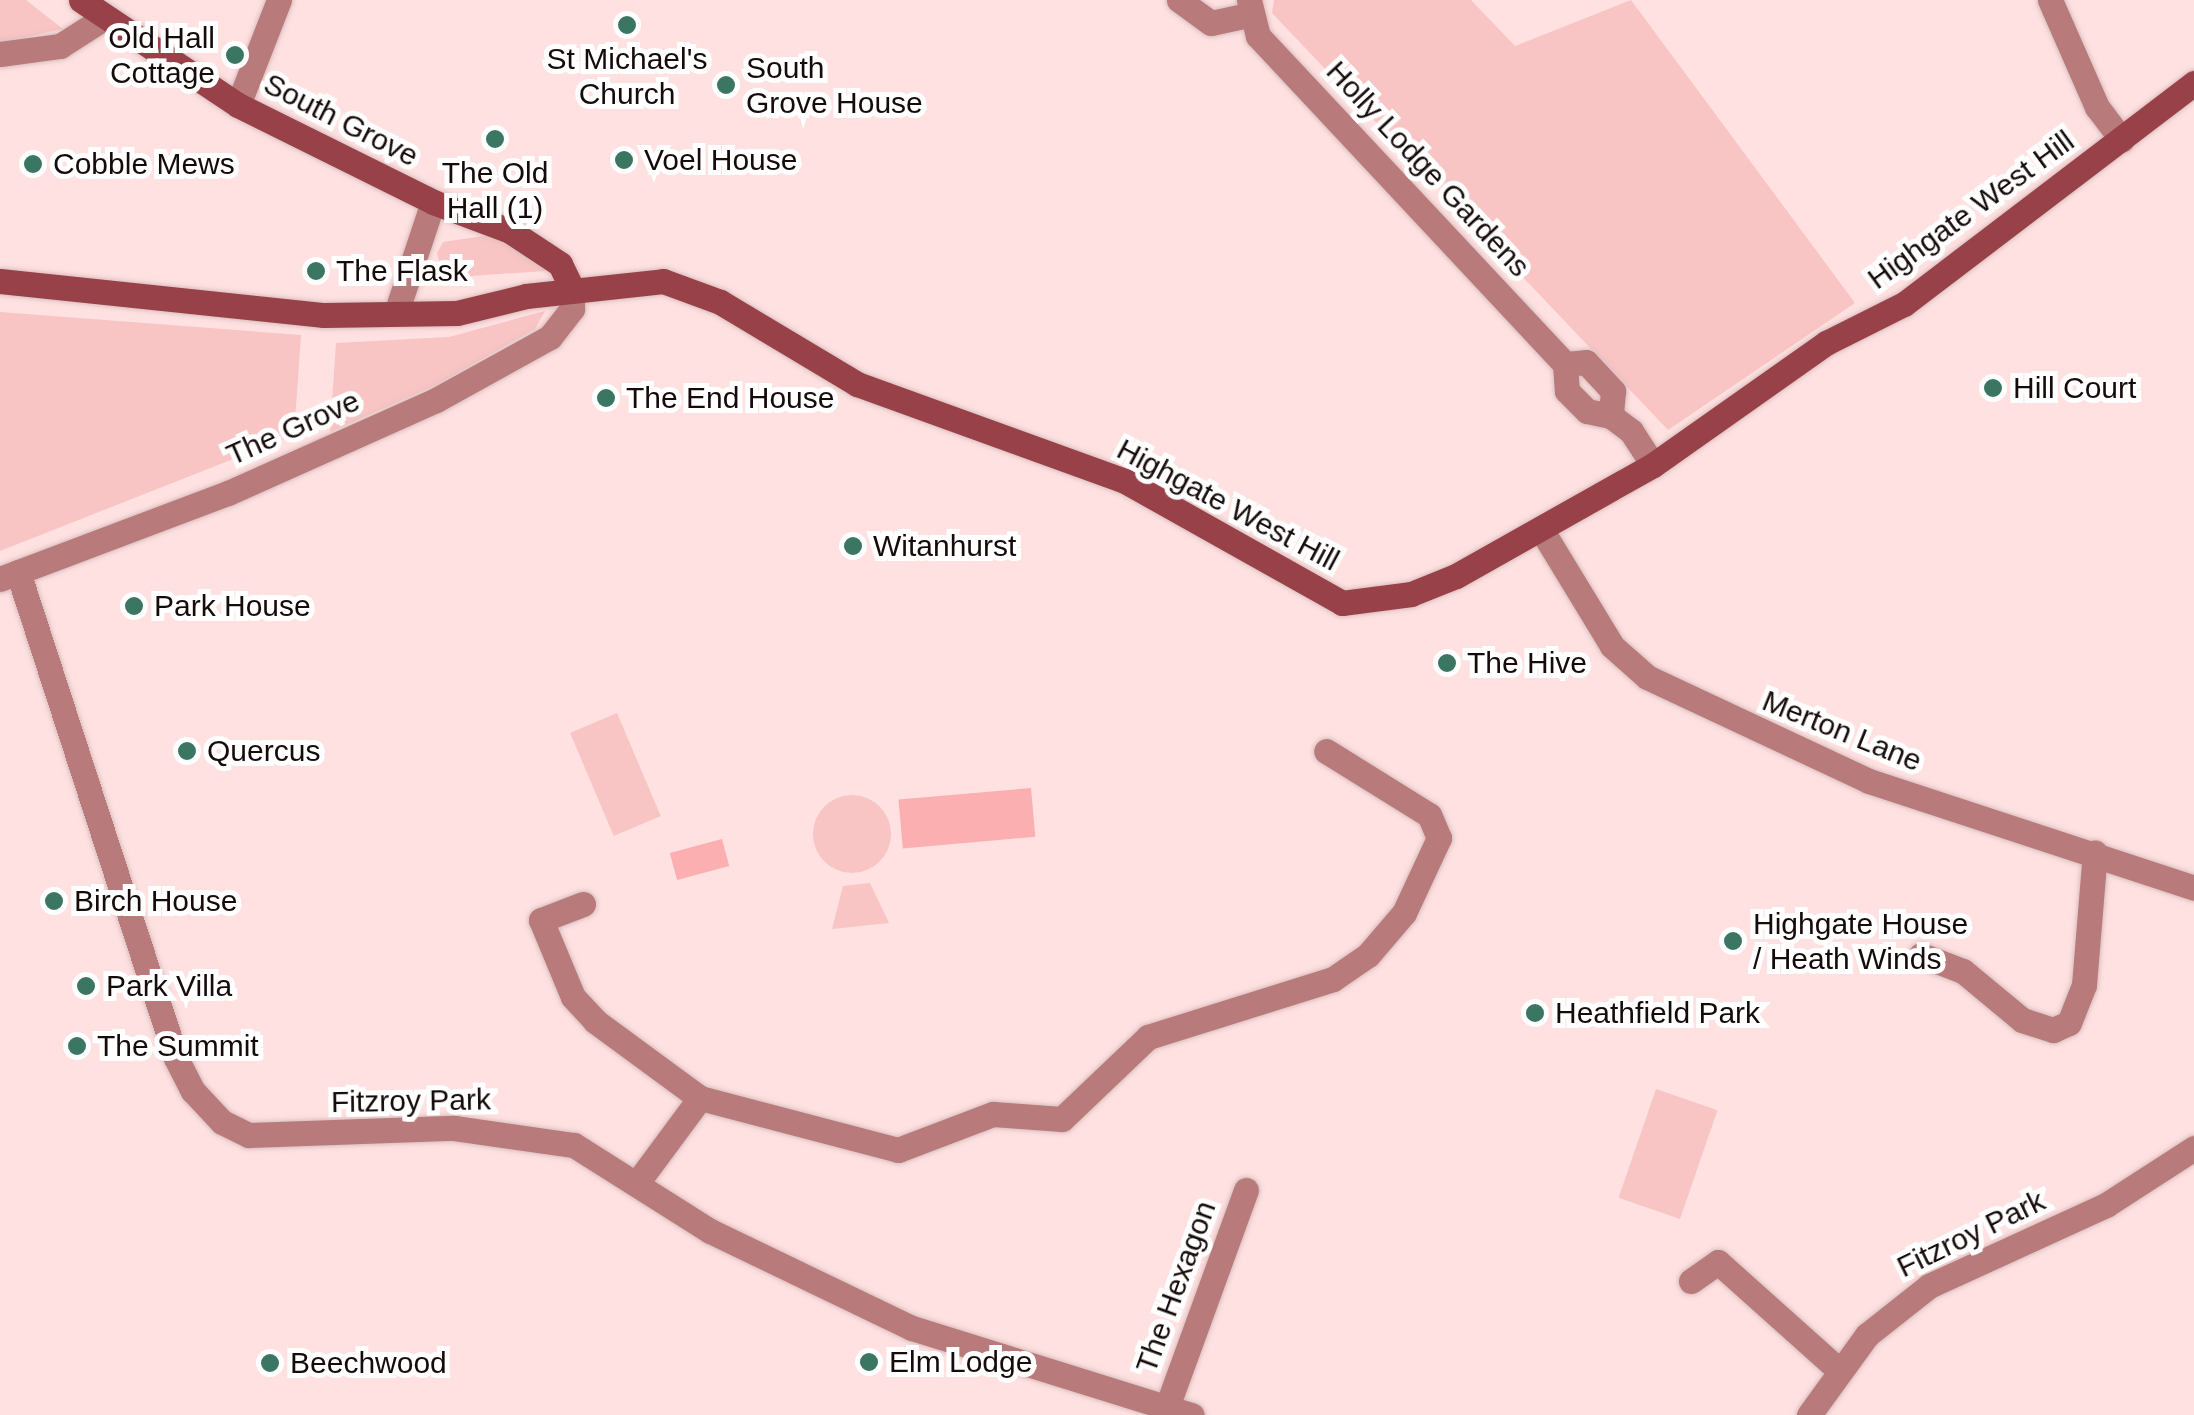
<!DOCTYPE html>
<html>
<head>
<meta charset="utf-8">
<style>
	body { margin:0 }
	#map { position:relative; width:2194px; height:1415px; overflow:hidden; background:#ffe1e1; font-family:Helvetica,sans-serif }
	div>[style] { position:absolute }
	.green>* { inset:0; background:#f8c4c4; transform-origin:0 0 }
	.round { border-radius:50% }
	.water>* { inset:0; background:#fbafb0; transform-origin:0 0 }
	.roads { filter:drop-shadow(0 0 2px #dabfbf) drop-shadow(0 0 2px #dabfbf) }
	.street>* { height:25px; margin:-12.5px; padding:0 12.5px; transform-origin:12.5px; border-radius:12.5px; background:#b87a7b }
	.secondary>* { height:25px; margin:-12.5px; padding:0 12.5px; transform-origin:12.5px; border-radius:12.5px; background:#994148 }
	.dots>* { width:28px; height:28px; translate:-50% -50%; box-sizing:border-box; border:5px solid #fff; border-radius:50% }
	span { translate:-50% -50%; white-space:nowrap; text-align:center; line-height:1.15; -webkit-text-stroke:10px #fff; paint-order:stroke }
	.poi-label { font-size:30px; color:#160b0b }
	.right { translate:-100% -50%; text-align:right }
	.left { translate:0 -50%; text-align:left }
	.street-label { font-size:30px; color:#160b0b }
</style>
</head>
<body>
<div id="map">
	<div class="green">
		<i style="clip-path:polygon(0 0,26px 0,63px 29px,0 43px)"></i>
		<i style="clip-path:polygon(1274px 0,1471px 0,1515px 46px,1631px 0,1855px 303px,1668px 430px,1272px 13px)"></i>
		<i style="clip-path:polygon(490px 235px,544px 260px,545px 271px,456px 277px,441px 267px,437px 253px,443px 242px)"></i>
		<i style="clip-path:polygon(545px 311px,535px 329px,436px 385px,330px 432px,336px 343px,449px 337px)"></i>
		<i style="clip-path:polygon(0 312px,301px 335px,294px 435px,0 551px)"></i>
		<i style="left:617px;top:713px;width:112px;height:51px;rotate:67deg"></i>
		<i class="round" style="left:813px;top:795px;width:78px;height:78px"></i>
		<i style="clip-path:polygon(870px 883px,889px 923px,832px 929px,843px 886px)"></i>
		<i style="left:1656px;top:1089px;width:65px;height:115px;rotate:19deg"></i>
	</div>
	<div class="water">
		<i style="left:1031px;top:788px;width:49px;height:133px;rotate:85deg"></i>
		<i style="left:722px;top:839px;width:28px;height:54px;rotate:75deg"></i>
	</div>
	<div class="roads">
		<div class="street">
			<i style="left:1179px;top:0;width:39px;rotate:36deg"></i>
			<i style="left:1211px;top:23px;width:38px;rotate:-12deg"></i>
			<i style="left:1249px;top:0;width:37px;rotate:76deg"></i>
			<i style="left:1258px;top:36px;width:449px;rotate:46.9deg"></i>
			<i style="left:1565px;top:364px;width:27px;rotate:86deg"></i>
			<i style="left:1567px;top:391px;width:28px;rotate:45deg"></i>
			<i style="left:1587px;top:411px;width:25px;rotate:12deg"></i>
			<i style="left:1611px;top:416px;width:25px;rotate:37deg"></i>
			<i style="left:1631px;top:431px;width:40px;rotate:57.1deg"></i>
			<i style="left:2050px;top:0;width:117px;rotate:66.3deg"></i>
			<i style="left:2097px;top:107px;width:41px;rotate:52.9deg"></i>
			<i style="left:0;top:54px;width:61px;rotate:-7.6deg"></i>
			<i style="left:60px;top:46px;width:52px;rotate:-32.5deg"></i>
			<i style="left:238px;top:105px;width:113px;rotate:-68.7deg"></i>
			<i style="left:396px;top:313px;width:117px;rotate:-71.6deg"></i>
			<i style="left:1565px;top:364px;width:21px;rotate:-5deg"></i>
			<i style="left:1586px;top:362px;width:40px;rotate:47deg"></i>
			<i style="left:1613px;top:391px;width:25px;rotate:95deg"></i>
			<i style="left:1541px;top:529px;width:137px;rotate:58.7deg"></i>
			<i style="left:1612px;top:646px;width:47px;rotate:41.5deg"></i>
			<i style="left:1647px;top:677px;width:245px;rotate:25.1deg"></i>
			<i style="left:1869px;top:781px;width:342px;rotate:18.2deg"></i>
			<i style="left:18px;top:572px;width:511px;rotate:71.99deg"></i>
			<i style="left:176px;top:1058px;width:37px;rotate:63deg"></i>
			<i style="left:193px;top:1091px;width:42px;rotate:46.9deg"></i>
			<i style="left:222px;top:1122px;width:30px;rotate:26deg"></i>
			<i style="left:249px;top:1135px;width:205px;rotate:-2deg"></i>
			<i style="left:454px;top:1128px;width:121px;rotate:8.1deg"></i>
			<i style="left:574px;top:1145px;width:161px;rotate:32.3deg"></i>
			<i style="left:710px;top:1231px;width:224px;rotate:25.7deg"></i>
			<i style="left:912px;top:1328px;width:293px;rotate:17.3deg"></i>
			<i style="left:0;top:579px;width:244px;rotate:-20.7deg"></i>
			<i style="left:228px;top:493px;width:228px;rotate:-24.1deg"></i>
			<i style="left:436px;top:400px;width:130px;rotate:-28.9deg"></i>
			<i style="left:550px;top:337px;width:36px;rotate:-52deg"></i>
			<i style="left:572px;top:309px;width:20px;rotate:-90deg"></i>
			<i style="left:583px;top:904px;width:45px;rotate:159.1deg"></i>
			<i style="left:541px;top:920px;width:83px;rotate:67.4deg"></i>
			<i style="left:573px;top:997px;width:33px;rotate:47deg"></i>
			<i style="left:595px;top:1021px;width:130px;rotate:36.3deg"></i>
			<i style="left:700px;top:1098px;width:205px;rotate:14.7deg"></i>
			<i style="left:898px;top:1150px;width:102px;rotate:-20.8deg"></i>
			<i style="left:993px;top:1114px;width:69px;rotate:4.1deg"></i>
			<i style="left:1062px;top:1119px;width:119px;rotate:-43.6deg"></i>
			<i style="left:1148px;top:1037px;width:194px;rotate:-17.4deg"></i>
			<i style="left:1333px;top:979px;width:42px;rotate:-34.4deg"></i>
			<i style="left:1368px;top:955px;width:55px;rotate:-49.4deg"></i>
			<i style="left:1404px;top:913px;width:83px;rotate:-65deg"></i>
			<i style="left:1439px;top:838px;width:25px;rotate:-113deg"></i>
			<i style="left:1429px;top:815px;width:121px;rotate:-148.1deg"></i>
			<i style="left:1921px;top:955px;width:45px;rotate:20.9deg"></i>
			<i style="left:1963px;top:971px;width:77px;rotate:39.7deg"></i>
			<i style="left:2022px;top:1020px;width:33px;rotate:18deg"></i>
			<i style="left:2053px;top:1030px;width:17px;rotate:-24deg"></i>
			<i style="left:2069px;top:1023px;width:41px;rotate:-68.5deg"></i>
			<i style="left:2084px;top:985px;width:133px;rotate:-85.3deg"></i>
			<i style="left:637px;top:1183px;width:106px;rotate:-53.5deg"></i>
			<i style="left:1691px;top:1281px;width:33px;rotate:-35deg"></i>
			<i style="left:1718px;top:1262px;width:162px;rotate:41.8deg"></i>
			<i style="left:1167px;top:1407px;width:231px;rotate:-70deg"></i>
			<i style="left:1809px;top:1415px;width:99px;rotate:-54.1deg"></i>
			<i style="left:1867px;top:1335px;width:79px;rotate:-38.3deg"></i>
			<i style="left:1929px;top:1286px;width:195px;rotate:-24.6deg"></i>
			<i style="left:2106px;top:1205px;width:105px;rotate:-32.9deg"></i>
		</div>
		<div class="secondary">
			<i style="left:81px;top:0;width:189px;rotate:33.8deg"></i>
			<i style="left:238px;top:105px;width:218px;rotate:26.4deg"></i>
			<i style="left:433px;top:202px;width:82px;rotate:20.6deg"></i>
			<i style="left:510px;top:231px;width:60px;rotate:33.4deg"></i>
			<i style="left:560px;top:264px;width:28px;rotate:64deg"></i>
			<i style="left:0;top:281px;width:326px;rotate:6deg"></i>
			<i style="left:324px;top:315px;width:133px;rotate:-0.9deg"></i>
			<i style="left:457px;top:313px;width:71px;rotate:-13.8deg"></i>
			<i style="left:526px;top:296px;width:138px;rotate:-6.2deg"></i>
			<i style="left:663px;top:281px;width:61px;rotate:20.2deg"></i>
			<i style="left:720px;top:302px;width:160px;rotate:30.9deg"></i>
			<i style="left:857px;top:384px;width:285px;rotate:19.9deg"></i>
			<i style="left:1125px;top:481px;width:249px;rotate:29.3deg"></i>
			<i style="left:1342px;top:603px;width:70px;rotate:-7.4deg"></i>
			<i style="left:1411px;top:594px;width:48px;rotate:-21.8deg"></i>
			<i style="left:1456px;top:576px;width:226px;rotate:-29.4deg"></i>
			<i style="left:1653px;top:465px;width:212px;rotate:-35.2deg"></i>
			<i style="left:1826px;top:343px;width:87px;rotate:-26.6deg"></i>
			<i style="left:1904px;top:304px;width:365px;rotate:-37.3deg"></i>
		</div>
	</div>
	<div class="dots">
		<i style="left:627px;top:25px;background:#3a7661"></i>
		<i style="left:235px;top:55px;background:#3a7661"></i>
		<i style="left:726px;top:85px;background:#3a7661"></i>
		<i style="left:495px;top:139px;background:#3a7661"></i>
		<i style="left:624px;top:160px;background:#3a7661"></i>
		<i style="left:33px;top:164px;background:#3a7661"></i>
		<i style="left:316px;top:271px;background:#3a7661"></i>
		<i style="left:1993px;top:388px;background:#3a7661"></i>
		<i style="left:606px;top:398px;background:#3a7661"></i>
		<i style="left:853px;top:546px;background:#3a7661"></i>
		<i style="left:134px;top:606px;background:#3a7661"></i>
		<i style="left:1447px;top:663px;background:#3a7661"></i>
		<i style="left:187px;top:751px;background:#3a7661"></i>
		<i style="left:54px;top:901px;background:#3a7661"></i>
		<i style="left:1733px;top:941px;background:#3a7661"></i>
		<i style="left:86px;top:986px;background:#3a7661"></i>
		<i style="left:1535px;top:1013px;background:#3a7661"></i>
		<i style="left:77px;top:1046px;background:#3a7661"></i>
		<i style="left:869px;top:1362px;background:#3a7661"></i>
		<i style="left:270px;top:1363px;background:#3a7661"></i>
	</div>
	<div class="poi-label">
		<span class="right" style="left:215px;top:55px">Old Hall<br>Cottage</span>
		<span style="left:627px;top:76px">St Michael's<br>Church</span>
		<span class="left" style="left:746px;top:85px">South<br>Grove House</span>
		<span class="left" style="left:644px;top:160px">Voel House</span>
		<span class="left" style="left:53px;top:164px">Cobble Mews</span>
		<span style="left:495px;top:190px">The Old<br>Hall (1)</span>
		<span class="left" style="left:336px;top:271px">The Flask</span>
		<span class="left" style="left:2013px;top:388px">Hill Court</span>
		<span class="left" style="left:626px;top:398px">The End House</span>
		<span class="left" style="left:873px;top:546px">Witanhurst</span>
		<span class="left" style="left:154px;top:606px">Park House</span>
		<span class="left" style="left:1467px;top:663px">The Hive</span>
		<span class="left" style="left:207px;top:751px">Quercus</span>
		<span class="left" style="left:74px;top:901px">Birch House</span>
		<span class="left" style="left:1753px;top:941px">Highgate House<br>/ Heath Winds</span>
		<span class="left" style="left:106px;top:986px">Park Villa</span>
		<span class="left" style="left:1555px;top:1013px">Heathfield Park</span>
		<span class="left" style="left:97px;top:1046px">The Summit</span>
		<span class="left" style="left:889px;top:1362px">Elm Lodge</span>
		<span class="left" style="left:290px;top:1363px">Beechwood</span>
	</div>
	<div class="street-label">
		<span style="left:341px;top:120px;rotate:27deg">South Grove</span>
		<span style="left:1428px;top:169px;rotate:47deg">Holly Lodge Gardens</span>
		<span style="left:1971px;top:210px;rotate:-36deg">Highgate West Hill</span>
		<span style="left:293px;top:428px;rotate:-24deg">The Grove</span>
		<span style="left:1228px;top:505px;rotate:28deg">Highgate West Hill</span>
		<span style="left:1842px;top:731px;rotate:22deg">Merton Lane</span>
		<span style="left:411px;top:1101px;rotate:-1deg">Fitzroy Park</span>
		<span style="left:1971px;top:1234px;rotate:-26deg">Fitzroy Park</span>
		<span style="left:1176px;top:1287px;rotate:-70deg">The Hexagon</span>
	</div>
</div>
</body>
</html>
